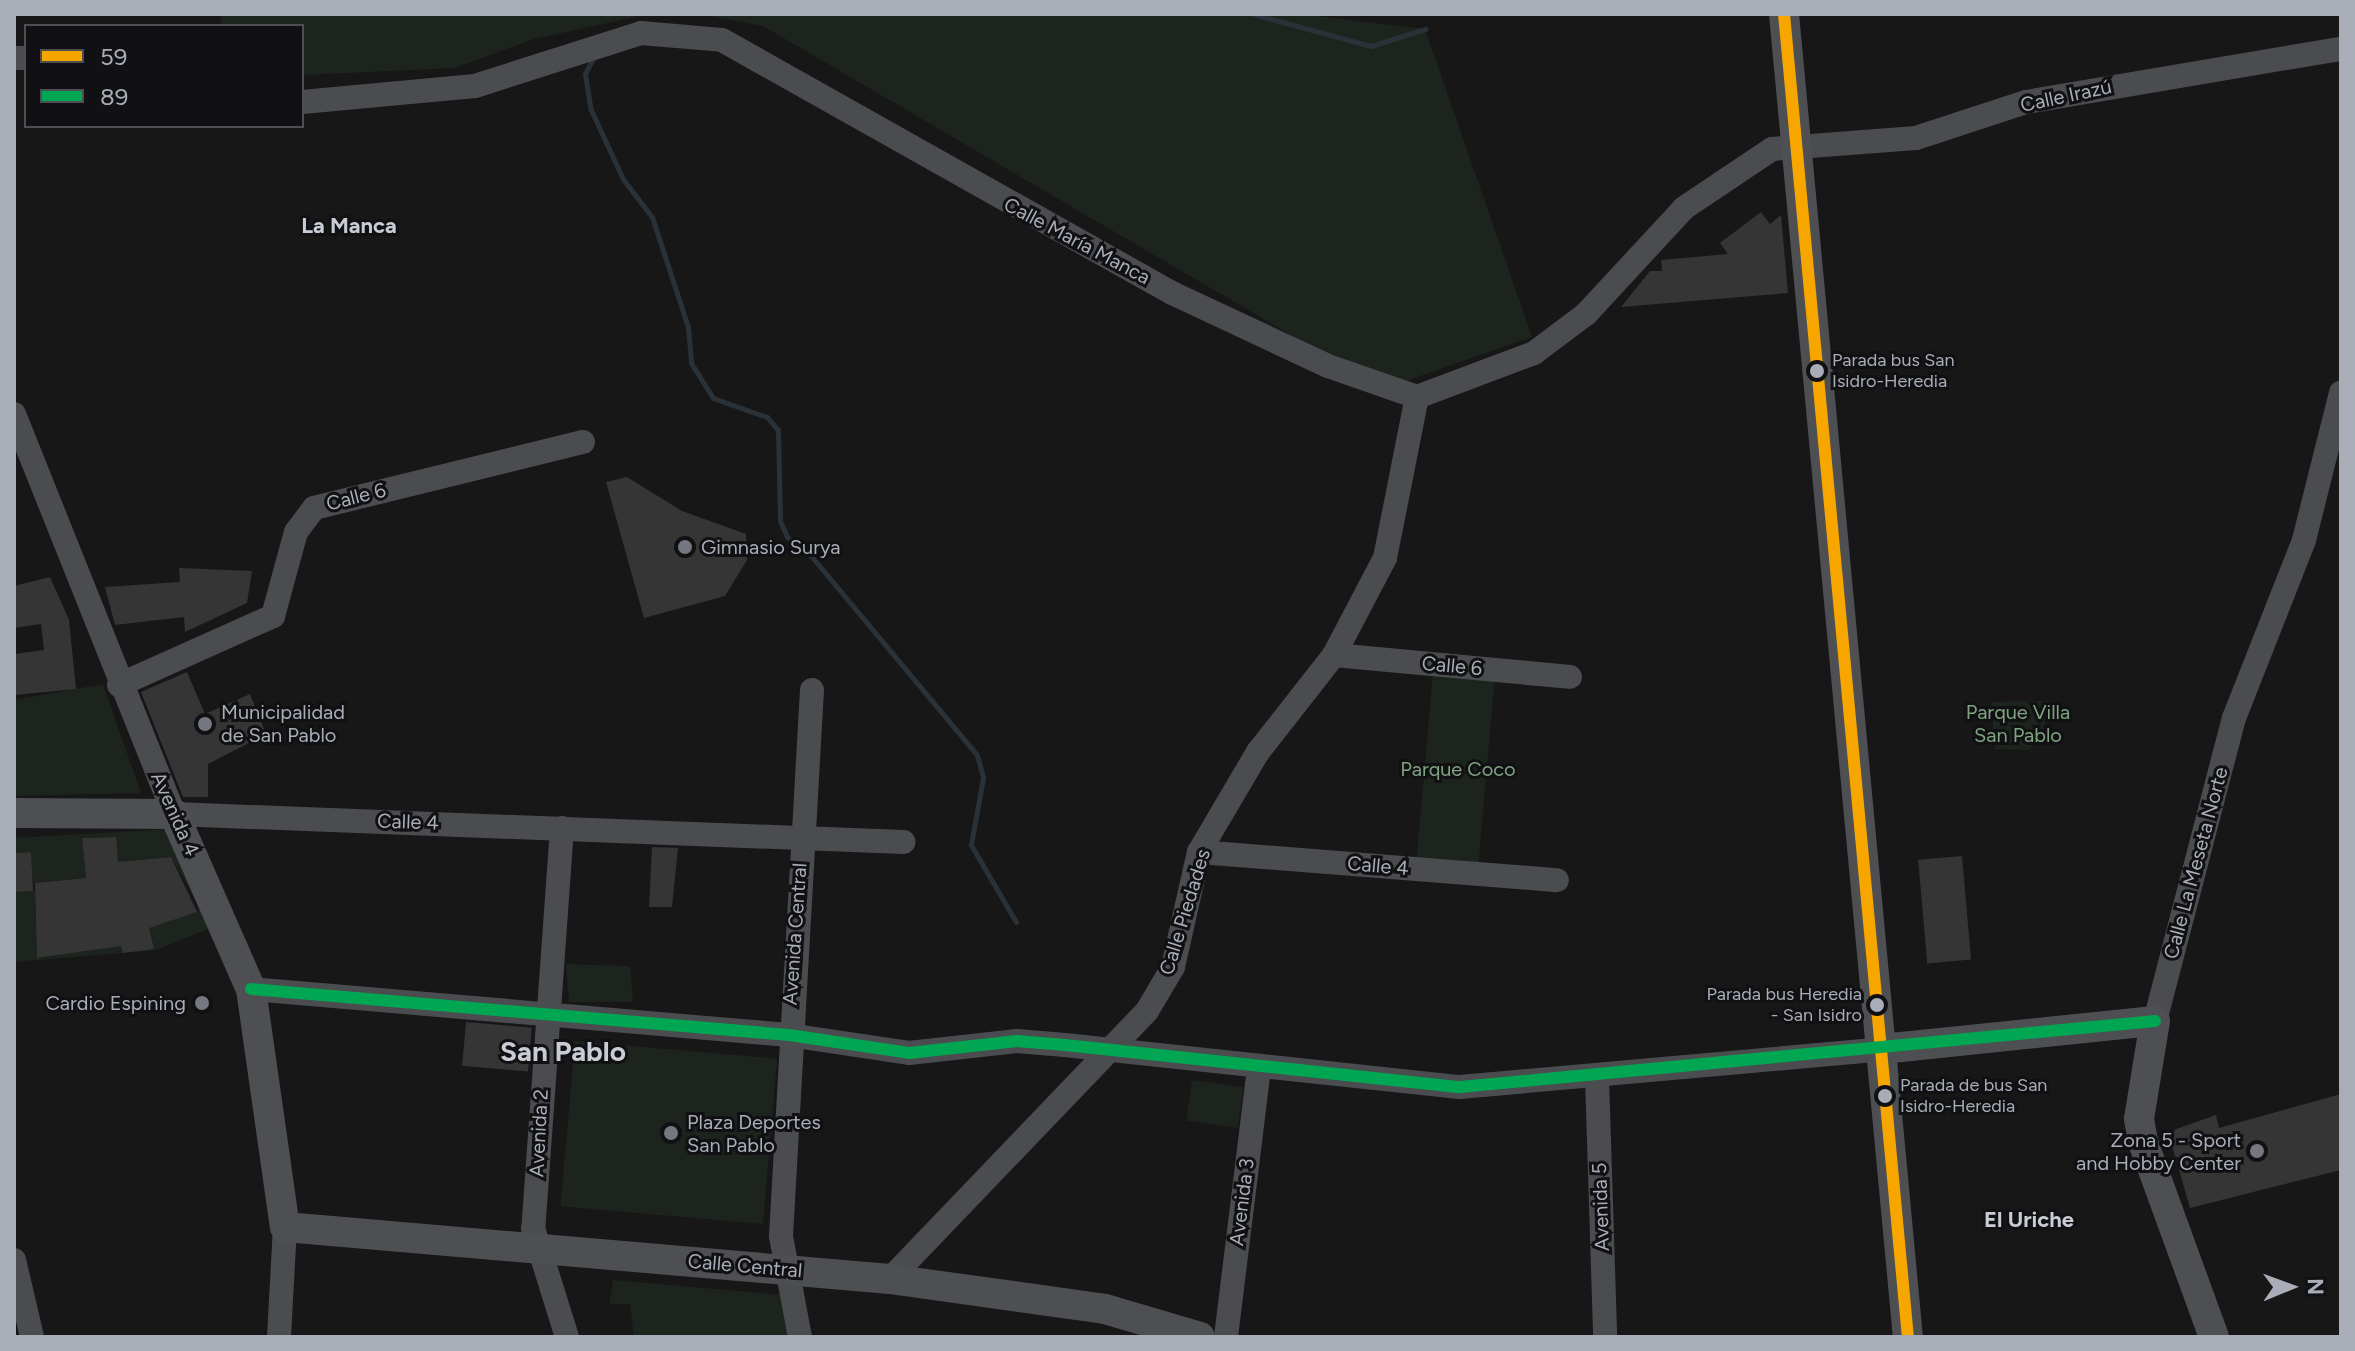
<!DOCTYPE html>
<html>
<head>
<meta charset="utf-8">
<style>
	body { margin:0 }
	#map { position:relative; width:2355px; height:1351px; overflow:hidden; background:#171717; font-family:Figtree,sans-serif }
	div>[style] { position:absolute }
	.green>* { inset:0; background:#1d241e; transform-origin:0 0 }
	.stream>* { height:5px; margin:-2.5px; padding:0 2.5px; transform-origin:2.5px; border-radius:2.5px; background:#2a3239 }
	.building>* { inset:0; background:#353536; transform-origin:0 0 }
	.minor>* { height:24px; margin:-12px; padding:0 12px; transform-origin:12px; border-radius:12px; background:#4b4c50 }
	.major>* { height:30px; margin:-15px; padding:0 15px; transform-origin:15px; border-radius:15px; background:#4d4f52 }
	.bus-1>* { height:12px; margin:-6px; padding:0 6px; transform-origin:6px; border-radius:6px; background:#f7a600 }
	.bus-2>* { height:12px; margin:-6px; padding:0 6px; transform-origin:6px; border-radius:6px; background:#00a651 }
	.dots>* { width:22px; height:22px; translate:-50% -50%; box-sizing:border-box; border:4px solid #111113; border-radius:50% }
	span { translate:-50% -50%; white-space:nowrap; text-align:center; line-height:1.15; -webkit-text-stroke:6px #111113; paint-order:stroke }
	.bus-label { font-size:18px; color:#a8adb8 }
	.left { translate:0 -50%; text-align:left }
	.right { translate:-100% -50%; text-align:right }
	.street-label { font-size:20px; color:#a8adb8 }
	.poi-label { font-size:20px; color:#a8adb8 }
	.park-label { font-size:20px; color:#7fa381 }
	.neighbourhood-label { font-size:22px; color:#c9ccd4; font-weight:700 }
	.district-label { font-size:28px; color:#c9ccd4; font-weight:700 }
	.frame { position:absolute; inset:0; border:16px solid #a8adb8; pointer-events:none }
	.legend { position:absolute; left:24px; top:24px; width:280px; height:104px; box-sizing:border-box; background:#111113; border:2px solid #4d4f55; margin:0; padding:10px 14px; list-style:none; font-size:24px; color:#a8adb8 }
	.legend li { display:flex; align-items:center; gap:16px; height:40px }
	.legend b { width:40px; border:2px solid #4d4f55 }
	.north { position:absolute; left:2251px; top:1247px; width:80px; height:80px; -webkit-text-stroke:6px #111113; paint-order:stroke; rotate:89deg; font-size:22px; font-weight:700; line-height:32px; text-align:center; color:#a8adb8 }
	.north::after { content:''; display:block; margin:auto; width:28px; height:36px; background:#a8adb8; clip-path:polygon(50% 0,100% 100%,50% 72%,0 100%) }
</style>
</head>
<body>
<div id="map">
	<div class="green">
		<i style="clip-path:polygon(220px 14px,649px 14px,534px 39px,455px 68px,302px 75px,302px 26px,222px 26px)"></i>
		<i style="clip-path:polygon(699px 14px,1299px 14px,1425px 29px,1532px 337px,1383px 389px,763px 26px)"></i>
		<i style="left:1433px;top:672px;width:62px;height:190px;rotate:5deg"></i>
		<i style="clip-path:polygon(103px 684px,141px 793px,14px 796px,14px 700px)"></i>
		<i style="clip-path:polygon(2051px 701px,2056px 705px,2030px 750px,1995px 749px,1991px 702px)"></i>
		<i style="clip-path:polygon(171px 829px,213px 927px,156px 950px,14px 962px,14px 854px,17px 891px,35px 891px,37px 958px,57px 956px,55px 921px,82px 952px,99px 949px,116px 914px,123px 953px,148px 925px,202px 910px,171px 857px,128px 861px,130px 885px,121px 886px,115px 837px,82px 838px,86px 878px,33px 883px,31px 852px,14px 853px,14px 838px)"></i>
		<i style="clip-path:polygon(566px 964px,630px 966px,633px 1002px,569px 1002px)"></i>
		<i style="left:575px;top:1041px;width:203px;height:166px;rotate:5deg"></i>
		<i style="left:1192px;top:1080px;width:52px;height:41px;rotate:8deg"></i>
		<i style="clip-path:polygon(613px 1280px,783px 1295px,794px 1337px,634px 1337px,630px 1304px,609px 1304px)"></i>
	</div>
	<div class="stream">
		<i style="left:1253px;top:14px;width:122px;rotate:15.2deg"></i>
		<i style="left:1371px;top:46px;width:57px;rotate:-17.5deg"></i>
		<i style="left:594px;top:56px;width:20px;rotate:117deg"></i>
		<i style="left:585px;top:74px;width:36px;rotate:81deg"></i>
		<i style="left:591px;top:110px;width:76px;rotate:65.1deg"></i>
		<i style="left:623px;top:179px;width:48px;rotate:52.7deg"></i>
		<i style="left:652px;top:217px;width:116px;rotate:71.9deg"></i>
		<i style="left:688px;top:327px;width:36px;rotate:85deg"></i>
		<i style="left:691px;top:363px;width:41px;rotate:57.8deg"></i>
		<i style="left:713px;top:398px;width:57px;rotate:19.4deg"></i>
		<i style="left:767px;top:417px;width:17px;rotate:50deg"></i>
		<i style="left:778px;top:430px;width:91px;rotate:88.7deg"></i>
		<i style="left:780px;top:521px;width:17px;rotate:66deg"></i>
		<i style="left:787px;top:537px;width:32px;rotate:39deg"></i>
		<i style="left:812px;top:557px;width:258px;rotate:50.2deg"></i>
		<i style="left:977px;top:755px;width:24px;rotate:75deg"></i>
		<i style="left:983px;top:778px;width:68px;rotate:100.2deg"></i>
		<i style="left:971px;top:845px;width:89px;rotate:59.7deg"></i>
	</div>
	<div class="building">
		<i style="clip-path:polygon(1761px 212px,1770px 224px,1781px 215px,1788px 293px,1621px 307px,1650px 271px,1662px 271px,1661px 260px,1728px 254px,1720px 243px)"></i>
		<i style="clip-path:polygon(627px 477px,682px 511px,746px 534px,747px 560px,725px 596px,644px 618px,606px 482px)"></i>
		<i style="clip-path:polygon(179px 568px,252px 571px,247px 603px,185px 632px,184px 617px,115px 625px,105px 587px,180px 582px)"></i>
		<i style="clip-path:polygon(50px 577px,69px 620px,76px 689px,14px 695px,14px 654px,44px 650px,41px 624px,14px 628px,14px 586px)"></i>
		<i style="clip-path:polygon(187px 672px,205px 714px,250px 694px,266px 734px,208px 764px,208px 797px,183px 797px,141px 692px)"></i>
		<i style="clip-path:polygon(116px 837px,118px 862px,171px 857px,197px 912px,149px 928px,154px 949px,123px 953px,121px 946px,37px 958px,35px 883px,86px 878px,82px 838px)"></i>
		<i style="clip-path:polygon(652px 847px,678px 848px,672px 907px,649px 907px)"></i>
		<i style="left:31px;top:852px;width:39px;height:17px;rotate:87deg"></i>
		<i style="left:1962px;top:856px;width:104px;height:44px;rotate:85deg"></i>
		<i style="left:466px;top:1022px;width:66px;height:44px;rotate:5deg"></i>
		<i style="clip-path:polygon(2341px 1094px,2341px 1170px,2190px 1208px,2168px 1132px,2216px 1115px,2219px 1128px)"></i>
	</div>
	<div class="minor">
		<i style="left:14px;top:58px;width:12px"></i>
		<i style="left:302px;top:102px;width:174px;rotate:-5.3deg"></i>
		<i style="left:475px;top:86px;width:174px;rotate:-17.7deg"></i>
		<i style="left:641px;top:33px;width:81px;rotate:4.9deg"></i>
		<i style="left:722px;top:40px;width:516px;rotate:29.35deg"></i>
		<i style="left:1172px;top:293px;width:172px;rotate:25.1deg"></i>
		<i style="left:1328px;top:366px;width:94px;rotate:19.2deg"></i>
		<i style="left:1417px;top:397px;width:125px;rotate:-20.6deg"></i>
		<i style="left:1534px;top:353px;width:65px;rotate:-36.9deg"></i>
		<i style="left:1586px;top:314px;width:144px;rotate:-47.2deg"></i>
		<i style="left:1684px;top:208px;width:106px;rotate:-33.8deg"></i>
		<i style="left:1772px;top:149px;width:144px;rotate:-4.4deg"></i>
		<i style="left:1916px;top:138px;width:116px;rotate:-18.1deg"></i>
		<i style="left:2026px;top:102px;width:319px;rotate:-9.6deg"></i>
		<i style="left:14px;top:414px;width:431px;rotate:68.2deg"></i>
		<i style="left:174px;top:814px;width:730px;rotate:2.2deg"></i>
		<i style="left:1334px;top:655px;width:237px;rotate:5.3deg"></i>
		<i style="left:119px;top:685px;width:169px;rotate:-24.1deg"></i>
		<i style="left:273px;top:616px;width:87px;rotate:-74.7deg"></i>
		<i style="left:296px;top:532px;width:30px;rotate:-53deg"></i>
		<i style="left:314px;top:508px;width:277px;rotate:-13.8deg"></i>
		<i style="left:562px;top:828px;width:401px;rotate:94.1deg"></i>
		<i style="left:533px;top:1228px;width:114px;rotate:72.7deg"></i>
		<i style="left:1199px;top:852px;width:359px;rotate:4.5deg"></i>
		<i style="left:251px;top:989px;width:540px;rotate:4.89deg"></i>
		<i style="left:789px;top:1035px;width:121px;rotate:8.5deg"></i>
		<i style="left:909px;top:1053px;width:109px;rotate:-6.3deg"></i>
		<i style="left:1017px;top:1041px;width:48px;rotate:4.8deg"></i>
		<i style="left:1065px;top:1045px;width:397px;rotate:6.1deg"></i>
		<i style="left:1460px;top:1087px;width:424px;rotate:-5.1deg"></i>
		<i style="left:2155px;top:1021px;width:313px;rotate:-75.4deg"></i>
		<i style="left:2234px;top:718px;width:191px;rotate:-68.5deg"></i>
		<i style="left:2304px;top:540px;width:152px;rotate:-75.9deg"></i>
		<i style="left:1597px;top:1077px;width:260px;rotate:88.2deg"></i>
		<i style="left:14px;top:1260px;width:79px;rotate:76.8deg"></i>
		<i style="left:890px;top:1279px;width:371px;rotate:-46.2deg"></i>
		<i style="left:1147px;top:1011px;width:51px;rotate:-59.4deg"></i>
		<i style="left:1173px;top:967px;width:118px;rotate:-77.3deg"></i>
		<i style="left:1199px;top:852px;width:116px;rotate:-59.5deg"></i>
		<i style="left:1258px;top:752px;width:123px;rotate:-51.9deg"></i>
		<i style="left:1334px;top:655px;width:110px;rotate:-62.3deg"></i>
		<i style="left:1385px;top:558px;width:164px;rotate:-78.8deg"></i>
		<i style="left:279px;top:1337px;width:110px;rotate:-86.9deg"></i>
		<i style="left:800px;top:1337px;width:103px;rotate:-100.7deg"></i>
		<i style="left:781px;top:1236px;width:547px;rotate:-86.75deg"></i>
		<i style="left:1226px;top:1337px;width:271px;rotate:-83deg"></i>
	</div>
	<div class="major">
		<i style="left:1784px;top:14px;width:1329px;rotate:84.65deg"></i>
		<i style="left:14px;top:813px;width:160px;rotate:0.4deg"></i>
		<i style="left:174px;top:814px;width:191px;rotate:66.3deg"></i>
		<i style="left:251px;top:989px;width:240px;rotate:81.9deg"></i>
		<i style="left:285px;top:1227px;width:607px;rotate:4.91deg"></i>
		<i style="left:890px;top:1279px;width:217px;rotate:7.9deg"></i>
		<i style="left:1105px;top:1309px;width:99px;rotate:16.4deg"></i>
		<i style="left:1882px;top:1049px;width:274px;rotate:-5.9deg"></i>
		<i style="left:2155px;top:1021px;width:99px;rotate:99.3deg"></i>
		<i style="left:2139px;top:1119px;width:23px;rotate:80deg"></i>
		<i style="left:2143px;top:1142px;width:208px;rotate:70deg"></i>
	</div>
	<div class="bus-1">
		<i style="left:1784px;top:14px;width:1329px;rotate:84.65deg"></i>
	</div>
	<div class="bus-2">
		<i style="left:251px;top:989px;width:540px;rotate:4.89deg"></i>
		<i style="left:789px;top:1035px;width:121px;rotate:8.5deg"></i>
		<i style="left:909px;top:1053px;width:109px;rotate:-6.3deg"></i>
		<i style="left:1017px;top:1041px;width:48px;rotate:4.8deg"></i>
		<i style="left:1065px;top:1045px;width:397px;rotate:6.1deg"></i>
		<i style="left:1460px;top:1087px;width:698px;rotate:-5.42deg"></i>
	</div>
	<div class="dots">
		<i style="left:1817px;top:371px;background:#a8adb8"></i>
		<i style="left:685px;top:547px;background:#757880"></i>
		<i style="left:205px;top:724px;background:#757880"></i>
		<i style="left:202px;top:1003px;background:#757880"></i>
		<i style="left:1877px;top:1005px;background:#a8adb8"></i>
		<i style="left:1885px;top:1096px;background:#a8adb8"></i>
		<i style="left:671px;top:1133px;background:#757880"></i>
		<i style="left:2257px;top:1151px;background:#757880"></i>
	</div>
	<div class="bus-label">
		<span class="left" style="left:1832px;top:371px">Parada bus San<br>Isidro-Heredia</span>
		<span class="right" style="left:1862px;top:1005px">Parada bus Heredia<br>- San Isidro</span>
		<span class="left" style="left:1900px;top:1096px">Parada de bus San<br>Isidro-Heredia</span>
	</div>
	<div class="street-label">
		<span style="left:2066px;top:96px;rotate:-12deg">Calle Irazú</span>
		<span style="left:1077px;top:241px;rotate:28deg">Calle María Manca</span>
		<span style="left:356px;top:497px;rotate:-14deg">Calle 6</span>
		<span style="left:1452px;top:666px;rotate:5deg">Calle 6</span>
		<span style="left:175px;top:814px;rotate:66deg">Avenida 4</span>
		<span style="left:408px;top:822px;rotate:2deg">Calle 4</span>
		<span style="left:2196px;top:863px;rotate:-75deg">Calle La Meseta Norte</span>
		<span style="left:1378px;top:866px;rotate:5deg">Calle 4</span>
		<span style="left:1185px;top:912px;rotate:-73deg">Calle Piedades</span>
		<span style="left:795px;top:934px;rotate:-86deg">Avenida Central</span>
		<span style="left:539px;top:1133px;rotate:-87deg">Avenida 2</span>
		<span style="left:1242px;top:1202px;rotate:-83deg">Avenida 3</span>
		<span style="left:1601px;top:1207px;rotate:-92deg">Avenida 5</span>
		<span style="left:745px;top:1266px;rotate:5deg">Calle Central</span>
	</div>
	<div class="poi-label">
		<span class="left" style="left:701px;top:547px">Gimnasio Surya</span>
		<span class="left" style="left:221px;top:724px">Municipalidad<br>de San Pablo</span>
		<span class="right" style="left:186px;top:1003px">Cardio Espining</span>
		<span class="left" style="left:687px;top:1134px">Plaza Deportes<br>San Pablo</span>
		<span class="right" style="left:2241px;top:1152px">Zona 5 - Sport<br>and Hobby Center</span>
	</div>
	<div class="park-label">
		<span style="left:2018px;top:724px">Parque Villa<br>San Pablo</span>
		<span style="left:1458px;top:769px">Parque Coco</span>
	</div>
	<div class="neighbourhood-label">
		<span style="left:349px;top:226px">La Manca</span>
		<span style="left:2029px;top:1220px">El Uriche</span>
	</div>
	<div class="district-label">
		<span style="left:563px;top:1051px">San Pablo</span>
	</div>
	<div class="frame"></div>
	<ul class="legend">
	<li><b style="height:10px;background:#f7a600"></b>59</li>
	<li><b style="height:10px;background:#00a651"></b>89</li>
	</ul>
	<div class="north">N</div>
</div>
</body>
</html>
